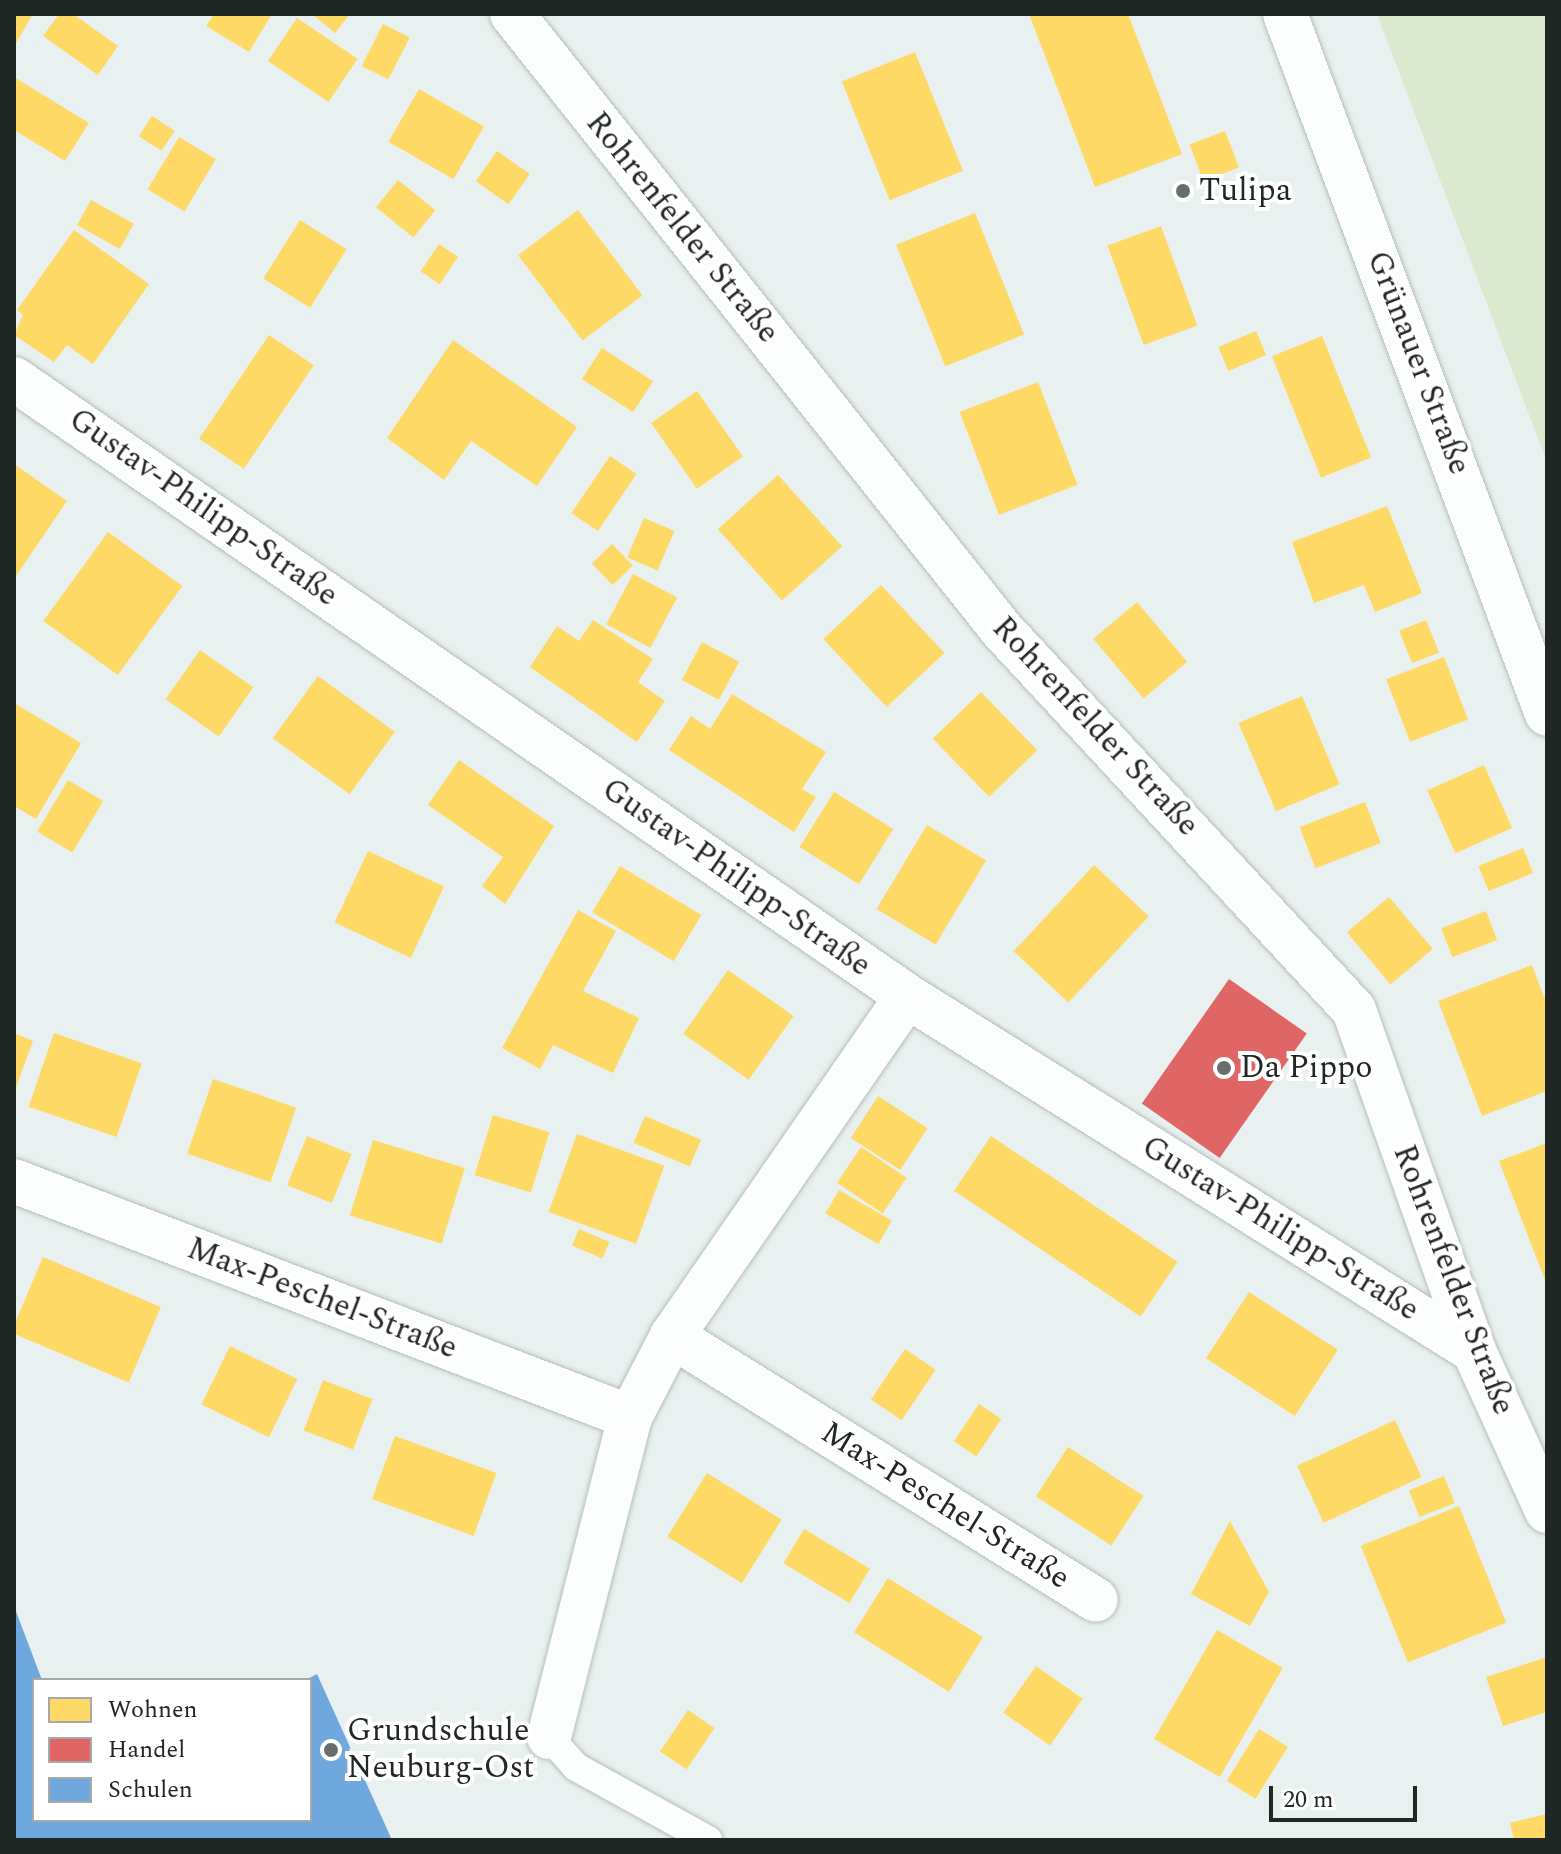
<!DOCTYPE html>
<html>
<head>
<meta charset="utf-8">
<style>
	body { margin:0 }
	#map { position:relative; width:1561px; height:1854px; overflow:hidden; background:#e8f1ef; font-family:Spectral,serif }
	div>[style] { position:absolute }
	.green>* { inset:0; background:#dbe9cf }
	.homes>* { inset:0; background:#ffd966; transform-origin:0 0 }
	.shops>* { inset:0; background:#e06666; transform-origin:0 0 }
	.schools>* { inset:0; background:#6fa8dc }
	.roads { filter:drop-shadow(0 0 2px #b6bebc) drop-shadow(0 0 2px #b6bebc) }
	.lane>* { height:28px; margin:-14px; padding:0 14px; transform-origin:14px; border-radius:14px; background:#fcfdfd }
	.street>* { height:44px; margin:-22px; padding:0 22px; transform-origin:22px; border-radius:22px; background:#fcfdfd }
	.secondary>* { height:44px; margin:-22px; padding:0 22px; transform-origin:22px; border-radius:22px; background:#fcfdfd }
	.dots>* { width:22px; height:22px; translate:-50% -50%; box-sizing:border-box; border:4px solid #fff; border-radius:50% }
	span { translate:-50% -50%; white-space:nowrap; text-align:center; line-height:1.15; -webkit-text-stroke:8px #fff; paint-order:stroke }
	.poi-label { font-size:32px; color:#212725 }
	.left { translate:0 -50%; text-align:left }
	.street-label { font-size:32px; color:#212725 }
	.frame { position:absolute; inset:0; border:16px solid #212725; pointer-events:none }
	.legend { position:absolute; left:32px; top:1678px; width:280px; height:144px; box-sizing:border-box; background:#fff; border:2px solid #a6a9a8; margin:0; padding:10px 14px; list-style:none; font-size:24px; color:#212725 }
	.legend li { display:flex; align-items:center; gap:16px; height:40px }
	.legend b { width:40px; border:2px solid #a6a9a8 }
	.scale { position:absolute; left:1269px; top:1786px; width:148px; height:36px; box-sizing:border-box; border:4px solid #212725; border-top:0; padding-left:10px; font-size:24px; line-height:28px; white-space:nowrap; color:#212725; -webkit-text-stroke:6px #fff; paint-order:stroke }
</style>
</head>
<body>
<div id="map">
	<div class="green">
		<i style="clip-path:polygon(1377px 14px,1547px 14px,1547px 462px)"></i>
	</div>
	<div class="homes">
		<i style="clip-path:polygon(14px 14px,33px 14px,14px 47px)"></i>
		<i style="clip-path:polygon(59px 14px,73px 14px,118px 46px,98px 75px,43px 36px)"></i>
		<i style="clip-path:polygon(214px 14px,272px 14px,249px 52px,206px 26px)"></i>
		<i style="clip-path:polygon(312px 14px,350px 14px,335px 33px)"></i>
		<i style="clip-path:polygon(1029px 14px,1128px 14px,1182px 154px,1095px 187px)"></i>
		<i style="left:297px;top:18px;width:73px;height:52px;rotate:34deg"></i>
		<i style="left:383px;top:24px;width:30px;height:47px;rotate:27deg"></i>
		<i style="left:915px;top:52px;width:128px;height:79px;rotate:68deg"></i>
		<i style="clip-path:polygon(14px 77px,89px 123px,65px 161px,14px 130px)"></i>
		<i style="left:419px;top:89px;width:75px;height:61px;rotate:30deg"></i>
		<i style="left:152px;top:116px;width:27px;height:24px;rotate:33deg"></i>
		<i style="left:1225px;top:131px;width:39px;height:38px;rotate:69deg"></i>
		<i style="left:179px;top:137px;width:43px;height:61px;rotate:31deg"></i>
		<i style="left:497px;top:151px;width:40px;height:37px;rotate:35deg"></i>
		<i style="left:398px;top:180px;width:48px;height:35px;rotate:39deg"></i>
		<i style="left:91px;top:200px;width:49px;height:29px;rotate:29deg"></i>
		<i style="left:578px;top:210px;width:107px;height:75px;rotate:53deg"></i>
		<i style="left:975px;top:213px;width:131px;height:85px;rotate:68deg"></i>
		<i style="left:300px;top:220px;width:55px;height:69px;rotate:32deg"></i>
		<i style="left:1161px;top:226px;width:106px;height:57px;rotate:70deg"></i>
		<i style="clip-path:polygon(74px 230px,149px 284px,93px 364px,67px 345px,54px 362px,14px 335px,23px 315px,17px 310px)"></i>
		<i style="left:439px;top:244px;width:23px;height:33px;rotate:34deg"></i>
		<i style="left:1256px;top:331px;width:26px;height:41px;rotate:67deg"></i>
		<i style="left:269px;top:335px;width:54px;height:125px;rotate:34deg"></i>
		<i style="left:1322px;top:336px;width:131px;height:54px;rotate:68deg"></i>
		<i style="clip-path:polygon(453px 340px,577px 427px,537px 486px,471px 441px,444px 480px,387px 438px)"></i>
		<i style="left:602px;top:348px;width:61px;height:37px;rotate:33deg"></i>
		<i style="left:1038px;top:382px;width:110px;height:84px;rotate:69deg"></i>
		<i style="left:697px;top:391px;width:80px;height:56px;rotate:55deg"></i>
		<i style="left:610px;top:456px;width:32px;height:69px;rotate:34deg"></i>
		<i style="clip-path:polygon(14px 464px,67px 501px,14px 579px)"></i>
		<i style="left:778px;top:475px;width:96px;height:81px;rotate:48deg"></i>
		<i style="clip-path:polygon(1387px 506px,1422px 593px,1375px 612px,1364px 585px,1314px 603px,1292px 542px)"></i>
		<i style="left:644px;top:518px;width:33px;height:43px;rotate:23deg"></i>
		<i style="left:108px;top:532px;width:92px;height:110px;rotate:36deg"></i>
		<i style="left:612px;top:544px;width:30px;height:28px;rotate:46deg"></i>
		<i style="left:633px;top:574px;width:50px;height:57px;rotate:28deg"></i>
		<i style="left:881px;top:585px;width:93px;height:79px;rotate:47deg"></i>
		<i style="left:1137px;top:602px;width:78px;height:57px;rotate:50deg"></i>
		<i style="clip-path:polygon(593px 620px,653px 659px,638px 682px,665px 701px,637px 742px,530px 667px,557px 626px,579px 641px)"></i>
		<i style="left:1426px;top:620px;width:35px;height:29px;rotate:68deg"></i>
		<i style="left:702px;top:642px;width:42px;height:43px;rotate:28deg"></i>
		<i style="left:200px;top:650px;width:65px;height:60px;rotate:35deg"></i>
		<i style="left:1444px;top:657px;width:67px;height:62px;rotate:69deg"></i>
		<i style="left:318px;top:676px;width:95px;height:77px;rotate:36deg"></i>
		<i style="left:981px;top:692px;width:81px;height:67px;rotate:46deg"></i>
		<i style="clip-path:polygon(732px 694px,826px 752px,802px 789px,816px 797px,794px 832px,669px 750px,691px 716px,710px 729px)"></i>
		<i style="left:1302px;top:696px;width:96px;height:69px;rotate:67deg"></i>
		<i style="clip-path:polygon(14px 703px,81px 743px,36px 819px,14px 806px)"></i>
		<i style="clip-path:polygon(459px 760px,554px 826px,505px 904px,482px 886px,503px 857px,428px 805px)"></i>
		<i style="left:1484px;top:765px;width:69px;height:62px;rotate:66deg"></i>
		<i style="left:68px;top:780px;width:41px;height:60px;rotate:31deg"></i>
		<i style="left:834px;top:792px;width:70px;height:65px;rotate:32deg"></i>
		<i style="left:1365px;top:802px;width:44px;height:70px;rotate:69deg"></i>
		<i style="left:927px;top:825px;width:69px;height:98px;rotate:31deg"></i>
		<i style="left:1523px;top:848px;width:27px;height:48px;rotate:68deg"></i>
		<i style="left:368px;top:851px;width:84px;height:79px;rotate:25deg"></i>
		<i style="left:1094px;top:865px;width:75px;height:118px;rotate:43deg"></i>
		<i style="left:620px;top:866px;width:95px;height:54px;rotate:31deg"></i>
		<i style="left:1389px;top:897px;width:68px;height:55px;rotate:50deg"></i>
		<i style="clip-path:polygon(578px 910px,616px 931px,583px 991px,639px 1018px,613px 1073px,553px 1045px,540px 1069px,502px 1048px)"></i>
		<i style="left:1486px;top:911px;width:31px;height:48px;rotate:69deg"></i>
		<i style="clip-path:polygon(1532px 965px,1547px 1005px,1547px 1091px,1482px 1116px,1438px 1001px)"></i>
		<i style="left:728px;top:970px;width:80px;height:78px;rotate:35deg"></i>
		<i style="clip-path:polygon(14px 1033px,33px 1041px,14px 1093px)"></i>
		<i style="left:54px;top:1033px;width:93px;height:78px;rotate:19deg"></i>
		<i style="left:213px;top:1079px;width:88px;height:79px;rotate:19deg"></i>
		<i style="left:878px;top:1096px;width:59px;height:50px;rotate:33deg"></i>
		<i style="left:493px;top:1115px;width:59px;height:63px;rotate:17deg"></i>
		<i style="left:645px;top:1116px;width:61px;height:29px;rotate:23deg"></i>
		<i style="left:577px;top:1134px;width:93px;height:83px;rotate:20deg"></i>
		<i style="left:307px;top:1136px;width:48px;height:53px;rotate:22deg"></i>
		<i style="left:991px;top:1136px;width:225px;height:66px;rotate:34deg"></i>
		<i style="left:373px;top:1140px;width:96px;height:79px;rotate:17deg"></i>
		<i style="clip-path:polygon(1547px 1143px,1547px 1285px,1499px 1161px)"></i>
		<i style="left:861px;top:1147px;width:55px;height:43px;rotate:34deg"></i>
		<i style="left:839px;top:1190px;width:61px;height:27px;rotate:30deg"></i>
		<i style="left:579px;top:1229px;width:33px;height:18px;rotate:23deg"></i>
		<i style="left:43px;top:1257px;width:128px;height:82px;rotate:23deg"></i>
		<i style="left:1249px;top:1292px;width:106px;height:79px;rotate:33deg"></i>
		<i style="left:230px;top:1346px;width:75px;height:65px;rotate:26deg"></i>
		<i style="left:905px;top:1349px;width:37px;height:61px;rotate:34deg"></i>
		<i style="left:323px;top:1380px;width:53px;height:54px;rotate:21deg"></i>
		<i style="left:979px;top:1404px;width:27px;height:45px;rotate:34deg"></i>
		<i style="left:1395px;top:1420px;width:63px;height:108px;rotate:65deg"></i>
		<i style="left:395px;top:1436px;width:108px;height:67px;rotate:20deg"></i>
		<i style="left:1068px;top:1447px;width:90px;height:59px;rotate:33deg"></i>
		<i style="left:707px;top:1473px;width:88px;height:75px;rotate:32deg"></i>
		<i style="left:1444px;top:1476px;width:29px;height:38px;rotate:68deg"></i>
		<i style="left:1459px;top:1506px;width:126px;height:106px;rotate:68deg"></i>
		<i style="clip-path:polygon(1230px 1521px,1269px 1592px,1250px 1626px,1191px 1594px)"></i>
		<i style="left:804px;top:1529px;width:77px;height:40px;rotate:31deg"></i>
		<i style="left:888px;top:1578px;width:112px;height:64px;rotate:32deg"></i>
		<i style="left:1217px;top:1630px;width:76px;height:126px;rotate:30deg"></i>
		<i style="clip-path:polygon(1547px 1657px,1547px 1712px,1503px 1726px,1486px 1677px)"></i>
		<i style="left:1036px;top:1666px;width:57px;height:57px;rotate:35deg"></i>
		<i style="left:688px;top:1710px;width:32px;height:50px;rotate:34deg"></i>
		<i style="left:1259px;top:1729px;width:34px;height:61px;rotate:32deg"></i>
		<i style="clip-path:polygon(1547px 1814px,1547px 1840px,1514px 1840px,1510px 1823px)"></i>
	</div>
	<div class="shops">
		<i style="left:1229px;top:979px;width:95px;height:152px;rotate:35deg"></i>
	</div>
	<div class="schools">
		<i style="clip-path:polygon(14px 1606px,42px 1680px,34px 1680px,34px 1820px,310px 1820px,310px 1680px,305px 1680px,317px 1674px,392px 1840px,14px 1840px)"></i>
	</div>
	<div class="roads">
		<div class="lane">
			<i style="left:549px;top:1737px;width:40px;rotate:48deg"></i>
			<i style="left:576px;top:1767px;width:151px;rotate:28.9deg"></i>
		</div>
		<div class="street">
			<i style="left:512px;top:14px;width:787px;rotate:51.5deg"></i>
			<i style="left:1002px;top:630px;width:518px;rotate:47.19deg"></i>
			<i style="left:1354px;top:1010px;width:361px;rotate:70.6deg"></i>
			<i style="left:1474px;top:1351px;width:176px;rotate:65.5deg"></i>
			<i style="left:14px;top:379px;width:1085px;rotate:34.64deg"></i>
			<i style="left:907px;top:996px;width:669px;rotate:32.05deg"></i>
			<i style="left:14px;top:1181px;width:660px;rotate:20.96deg"></i>
			<i style="left:672px;top:1336px;width:499px;rotate:31.9deg"></i>
			<i style="left:549px;top:1737px;width:330px;rotate:-75.8deg"></i>
			<i style="left:630px;top:1417px;width:91px;rotate:-62.6deg"></i>
			<i style="left:672px;top:1336px;width:413px;rotate:-55.3deg"></i>
		</div>
		<div class="secondary">
			<i style="left:1285px;top:14px;width:747px;rotate:69.48deg"></i>
		</div>
	</div>
	<div class="dots">
		<i style="left:1183px;top:191px;background:#676e6c"></i>
		<i style="left:1224px;top:1068px;background:#676e6c"></i>
		<i style="left:331px;top:1750px;background:#676e6c"></i>
	</div>
	<div class="poi-label">
		<span class="left" style="left:1199px;top:191px">Tulipa</span>
		<span class="left" style="left:1240px;top:1068px">Da Pippo</span>
		<span class="left" style="left:347px;top:1750px">Grundschule<br>Neuburg-Ost</span>
	</div>
	<div class="street-label">
		<span style="left:682px;top:228px;rotate:51deg">Rohrenfelder Straße</span>
		<span style="left:1418px;top:363px;rotate:69deg">Grünauer Straße</span>
		<span style="left:203px;top:508px;rotate:35deg">Gustav-Philipp-Straße</span>
		<span style="left:1095px;top:727px;rotate:47deg">Rohrenfelder Straße</span>
		<span style="left:736px;top:878px;rotate:35deg">Gustav-Philipp-Straße</span>
		<span style="left:1280px;top:1229px;rotate:32deg">Gustav-Philipp-Straße</span>
		<span style="left:1453px;top:1280px;rotate:69deg">Rohrenfelder Straße</span>
		<span style="left:322px;top:1299px;rotate:21deg">Max-Peschel-Straße</span>
		<span style="left:945px;top:1506px;rotate:32deg">Max-Peschel-Straße</span>
	</div>
	<div class="frame"></div>
	<ul class="legend">
	<li><b style="height:22px;background:#ffd966"></b>Wohnen</li>
	<li><b style="height:22px;background:#e06666"></b>Handel</li>
	<li><b style="height:22px;background:#6fa8dc"></b>Schulen</li>
	</ul>
	<div class="scale">20 m</div>
</div>
</body>
</html>
